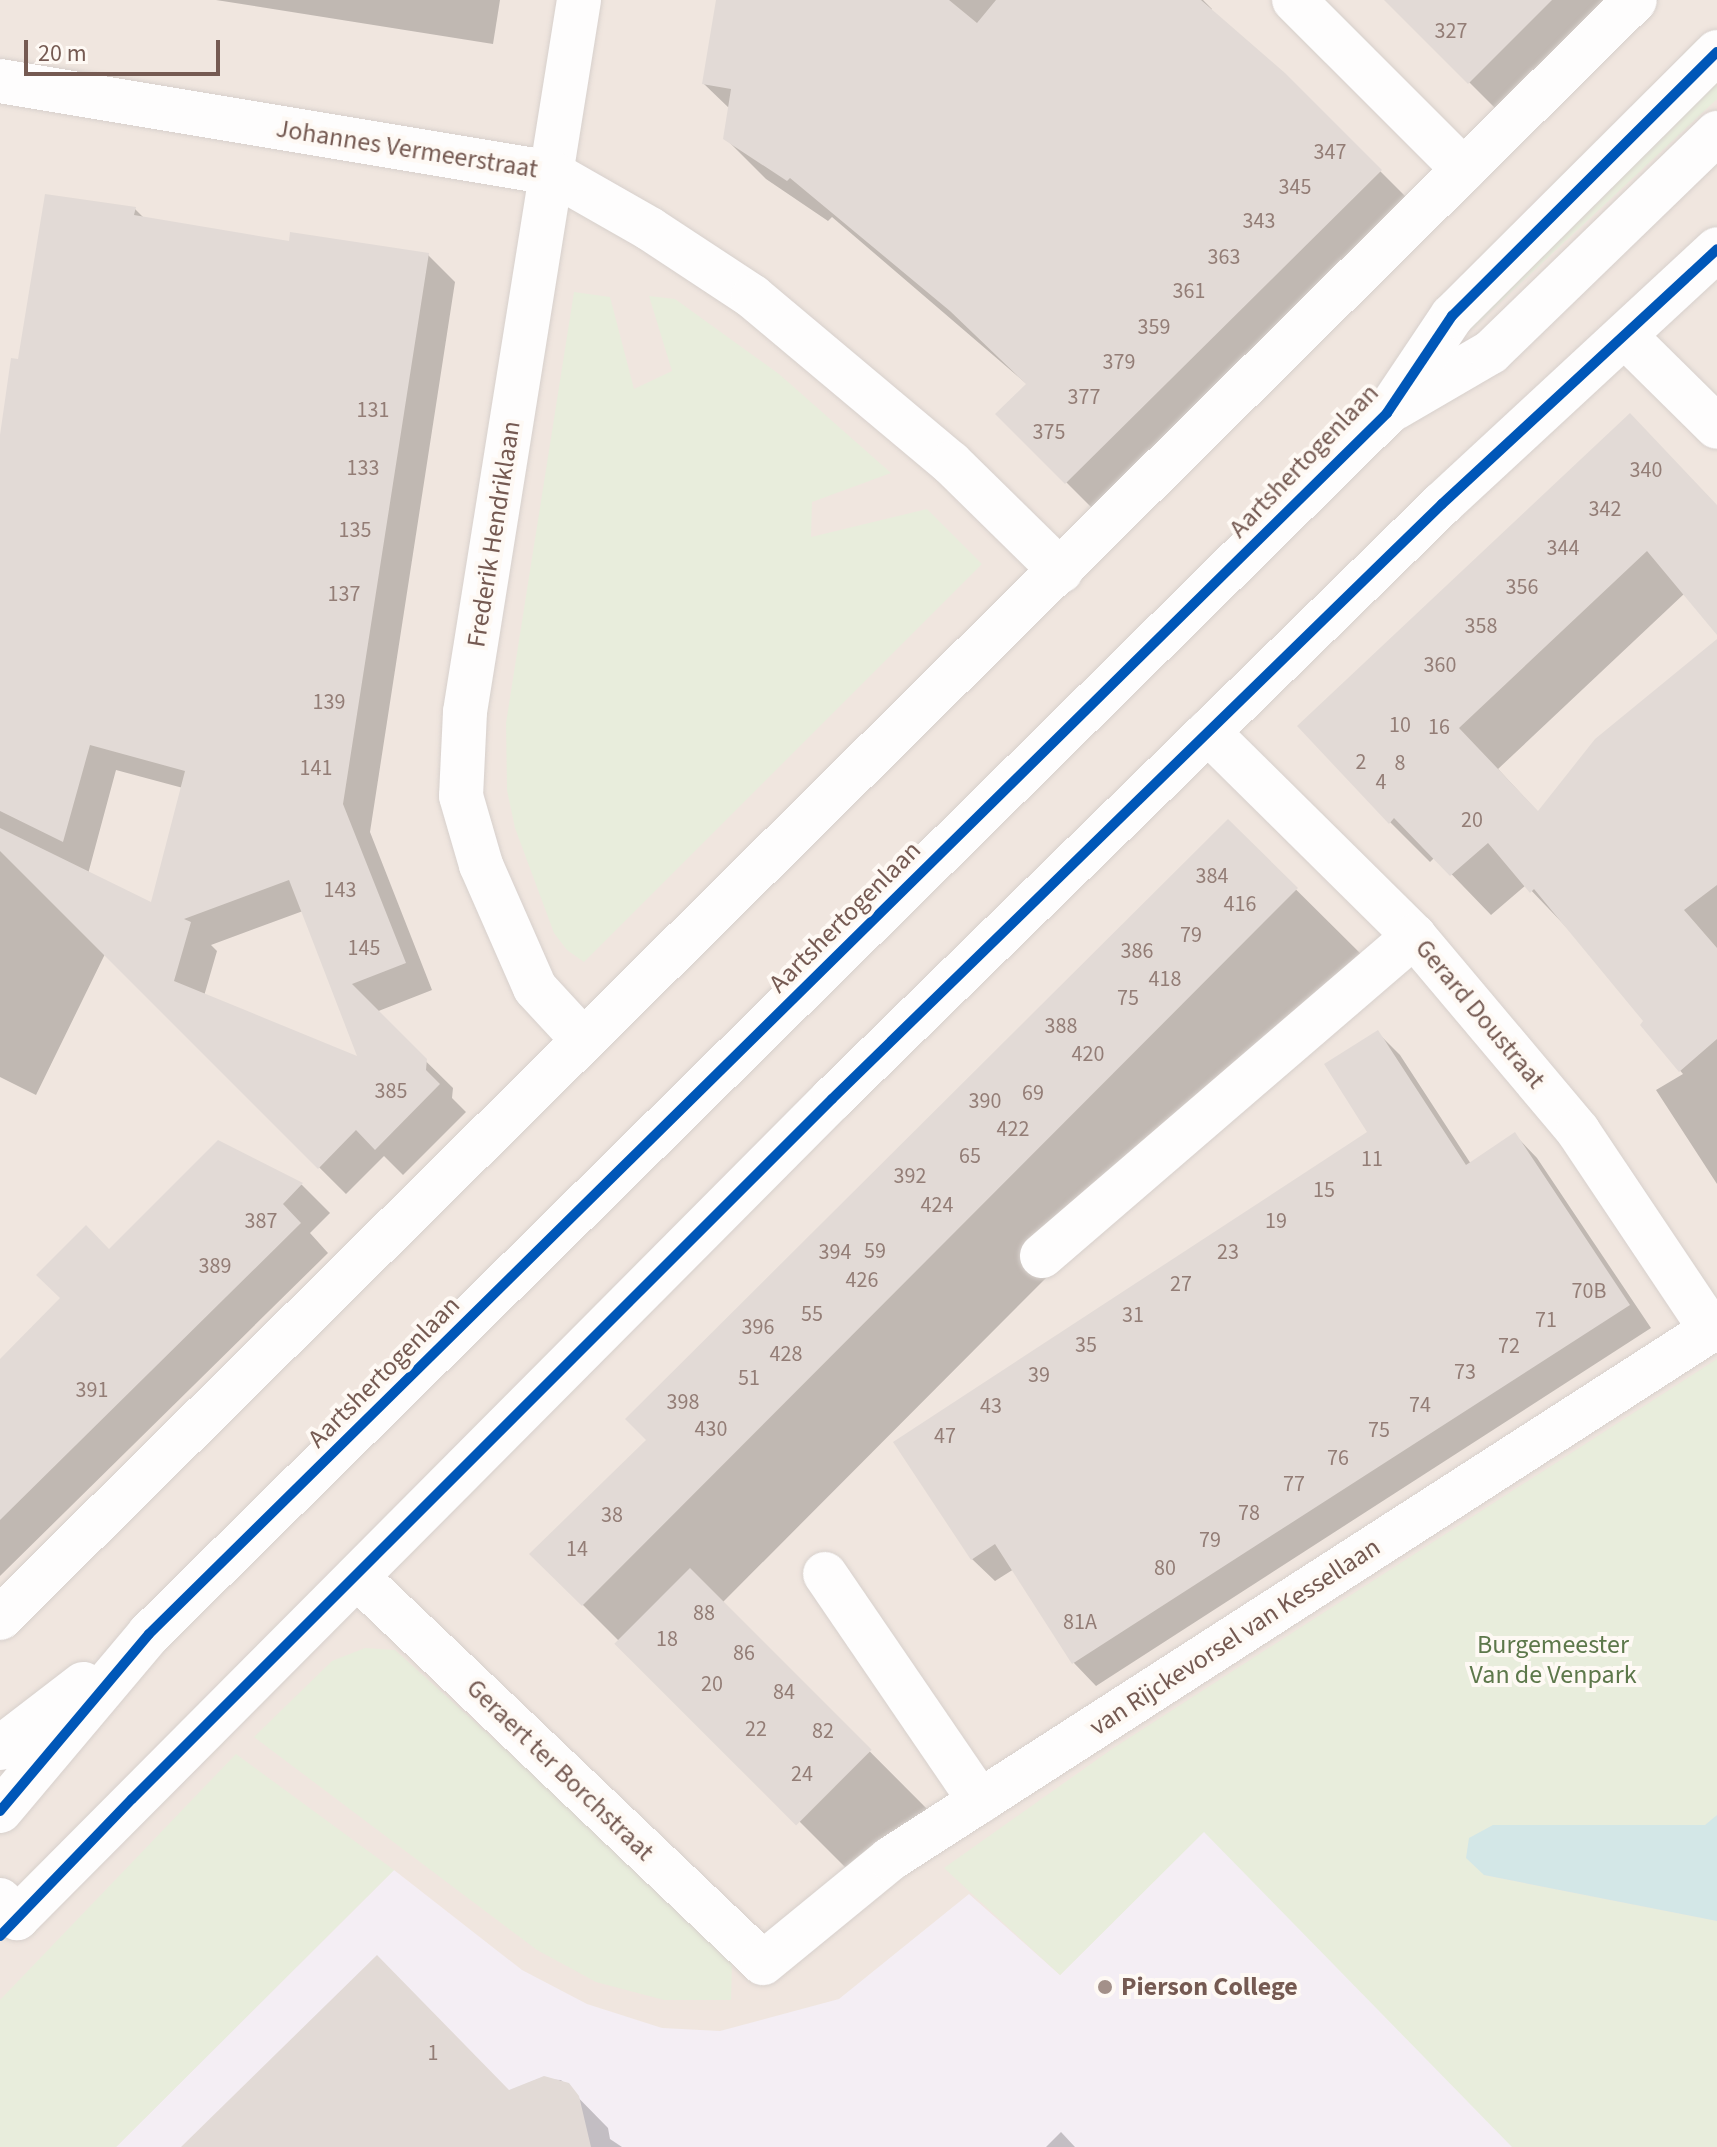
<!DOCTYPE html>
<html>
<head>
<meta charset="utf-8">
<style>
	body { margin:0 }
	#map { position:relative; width:1717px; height:2147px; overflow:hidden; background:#f8f4f0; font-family:"Source Sans 3",sans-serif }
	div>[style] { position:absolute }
	.residential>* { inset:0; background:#f0e6df; transform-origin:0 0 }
	.education>* { inset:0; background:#f4eef4 }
	.green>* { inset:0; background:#e8eddc }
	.water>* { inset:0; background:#d3e7e7 }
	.shadow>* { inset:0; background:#0003 }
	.building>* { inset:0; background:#e2dad6; transform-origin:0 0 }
	.roads { filter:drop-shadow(0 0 2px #d7d0cc) drop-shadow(0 0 2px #d7d0cc) }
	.minor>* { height:44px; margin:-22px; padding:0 22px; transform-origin:22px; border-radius:22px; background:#fefdfd }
	.cycleway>* { height:10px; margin:-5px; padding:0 5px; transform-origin:5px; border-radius:5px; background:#0057b8 }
	.dots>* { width:22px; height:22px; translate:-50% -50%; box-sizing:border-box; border:4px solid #fef9f4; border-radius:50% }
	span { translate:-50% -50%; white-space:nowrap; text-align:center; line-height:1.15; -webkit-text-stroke:8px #fef9f4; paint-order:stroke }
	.number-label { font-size:22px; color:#937d76 }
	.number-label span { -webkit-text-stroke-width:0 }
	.street-label { font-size:26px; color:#755a52 }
	.park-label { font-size:26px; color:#5d784b }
	.poi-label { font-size:26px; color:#755a52; font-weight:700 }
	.left { translate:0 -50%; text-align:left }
	.scale { position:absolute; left:24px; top:40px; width:196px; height:36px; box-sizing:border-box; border:4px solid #755a52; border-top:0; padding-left:10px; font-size:24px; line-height:28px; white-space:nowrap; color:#755a52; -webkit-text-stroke:6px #fef9f4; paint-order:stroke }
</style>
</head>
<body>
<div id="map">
	<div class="residential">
		<i style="left:0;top:0;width:1717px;height:2147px"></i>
	</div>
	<div class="education">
		<i style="clip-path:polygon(1204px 1831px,1513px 2147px,116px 2147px,394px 1870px,522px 1970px,587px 2004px,662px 2028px,720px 2031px,839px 1999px,969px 1894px,1060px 1975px)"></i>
	</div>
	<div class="green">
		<i style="clip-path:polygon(1717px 74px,1717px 99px,1472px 329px,1467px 323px)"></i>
		<i style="clip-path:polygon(574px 292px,610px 297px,634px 389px,672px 371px,649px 296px,675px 299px,779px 374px,891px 473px,812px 502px,811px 537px,927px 509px,982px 564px,584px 962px,567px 950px,554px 933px,515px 828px,507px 790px,506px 723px)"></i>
		<i style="clip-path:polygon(1717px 1359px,1717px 1815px,1705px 1825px,1484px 1875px,1717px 1921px,1717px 2147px,1512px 2147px,1204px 1832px,1060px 1975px,944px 1868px,1112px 1749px)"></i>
		<i style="clip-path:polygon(365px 1648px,395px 1650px,724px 1946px,732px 1963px,731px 2000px,664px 2000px,596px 1982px,537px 1950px,254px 1737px,332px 1661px)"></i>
		<i style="clip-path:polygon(236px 1754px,394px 1870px,116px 2147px,0 2147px,0 2000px)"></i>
	</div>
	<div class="water">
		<i style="clip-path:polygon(1717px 1815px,1717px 1921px,1484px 1875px,1466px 1858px,1469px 1838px,1493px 1825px,1705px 1825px)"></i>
	</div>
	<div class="shadow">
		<i style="clip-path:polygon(216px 0,500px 0,493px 44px)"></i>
		<i style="clip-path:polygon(717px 0,1203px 0,1212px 9px,1210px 11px,1284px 75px,1421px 212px,1107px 523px,998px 414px,1028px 385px,832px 217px,828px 221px,766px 179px,725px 138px,730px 109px,704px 84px)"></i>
		<i style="clip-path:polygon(1414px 0,1658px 0,1522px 135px,1400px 13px)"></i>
		<i style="clip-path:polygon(evenodd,135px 209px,144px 218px,290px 243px,428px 255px,455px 282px,370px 832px,432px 990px,376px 1012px,453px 1088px,452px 1098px,466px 1112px,403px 1175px,384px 1156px,346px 1194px,105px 954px,36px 1095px,0 1077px,0 443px,20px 361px,135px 209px,116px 770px,183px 788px,152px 905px,88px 874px,116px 770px,135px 209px,303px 911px,361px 1060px,204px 996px,217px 951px,211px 945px,303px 911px)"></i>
		<i style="clip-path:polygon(1630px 415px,1717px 506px,1717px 631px,1685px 593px,1498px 769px,1539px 813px,1717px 642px,1717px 1184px,1656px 1090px,1683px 1074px,1642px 1025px,1646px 1021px,1571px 932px,1526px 885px,1491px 915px,1435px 857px,1430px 862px,1390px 822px)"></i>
		<i style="clip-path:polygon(1228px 822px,1365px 958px,722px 1603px,938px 1820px,868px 1890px,532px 1554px,649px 1440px)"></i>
		<i style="clip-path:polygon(1377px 1032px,1400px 1055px,1471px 1164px,1515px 1135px,1537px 1158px,1651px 1328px,1096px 1686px,1074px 1663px,1014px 1569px,995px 1581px,972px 1559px,1370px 1133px)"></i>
		<i style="clip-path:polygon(219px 1143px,302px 1185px,330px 1213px,310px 1233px,328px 1253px,0 1576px,0 1361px)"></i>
		<i style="clip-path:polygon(538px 2079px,561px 2080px,608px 2128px,610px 2139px,622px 2147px,184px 2147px,509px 2092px)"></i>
		<i style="clip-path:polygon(1061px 2132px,1075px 2147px,1046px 2147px)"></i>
	</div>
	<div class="building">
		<i style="clip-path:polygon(716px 0,949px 0,977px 23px,996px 0,1201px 0,1285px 73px,1382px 170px,1065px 484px,995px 414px,1026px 384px,950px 311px,790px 178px,787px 181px,723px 139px,731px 89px,702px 84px)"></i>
		<i style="clip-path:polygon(1384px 0,1552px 0,1468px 84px)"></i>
		<i style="clip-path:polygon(evenodd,45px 194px,136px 207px,134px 215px,289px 241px,290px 232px,429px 253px,343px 804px,406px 963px,352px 984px,427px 1059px,426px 1070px,440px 1084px,375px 1150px,356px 1130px,318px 1169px,0 851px,0 828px,151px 902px,185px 771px,90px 745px,63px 842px,0 811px,0 435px,11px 358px,18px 359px,45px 194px,289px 880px,310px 934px,357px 1056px,174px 981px,191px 922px,184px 919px,289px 880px)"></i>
		<i style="clip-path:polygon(1630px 413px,1717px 505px,1717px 635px,1647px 551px,1459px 728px,1538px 811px,1595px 739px,1717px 639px,1717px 885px,1684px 910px,1717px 948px,1717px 1039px,1679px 1072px,1640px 1025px,1643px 1021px,1534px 889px,1530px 893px,1488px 843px,1450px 876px,1394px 818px,1389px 824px,1297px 726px)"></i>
		<i style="clip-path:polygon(1228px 819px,1298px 888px,582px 1606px,529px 1554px,646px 1440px,625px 1419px)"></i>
		<i style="clip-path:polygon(1378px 1030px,1466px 1165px,1515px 1132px,1630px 1305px,1072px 1664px,995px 1544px,971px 1560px,893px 1442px,1367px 1132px,1324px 1064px)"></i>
		<i style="clip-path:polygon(218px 1140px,303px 1183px,283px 1204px,301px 1223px,0 1520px,0 1359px,60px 1298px,36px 1275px,86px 1225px,109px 1249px)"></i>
		<i style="left:690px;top:1568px;width:257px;height:107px;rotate:45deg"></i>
		<i style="clip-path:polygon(377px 1955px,509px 2090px,544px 2076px,569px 2083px,579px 2096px,591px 2147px,181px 2147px)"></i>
	</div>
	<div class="roads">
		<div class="minor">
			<i style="left:579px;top:0;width:721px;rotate:99.1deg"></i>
			<i style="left:465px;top:712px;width:84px;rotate:92.7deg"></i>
			<i style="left:461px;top:796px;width:72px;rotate:73.8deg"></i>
			<i style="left:481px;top:865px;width:134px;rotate:66.3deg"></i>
			<i style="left:535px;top:988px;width:71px;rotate:47.3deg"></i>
			<i style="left:1294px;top:0;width:240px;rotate:45deg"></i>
			<i style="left:0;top:81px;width:560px;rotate:9.46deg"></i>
			<i style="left:552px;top:173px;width:113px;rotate:29.7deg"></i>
			<i style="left:650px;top:229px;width:123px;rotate:33.4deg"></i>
			<i style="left:753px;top:297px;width:258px;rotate:40deg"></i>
			<i style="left:951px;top:463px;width:154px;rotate:44.5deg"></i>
			<i style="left:1625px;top:336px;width:129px;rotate:44.7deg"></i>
			<i style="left:1395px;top:408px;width:111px;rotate:-30.3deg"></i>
			<i style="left:1491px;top:352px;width:315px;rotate:-44.1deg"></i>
			<i style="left:1208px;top:732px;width:290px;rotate:44.7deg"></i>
			<i style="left:1414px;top:936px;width:255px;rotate:49.9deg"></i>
			<i style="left:1578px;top:1131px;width:239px;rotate:56.2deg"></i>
			<i style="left:1042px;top:1256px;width:491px;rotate:-40.7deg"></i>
			<i style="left:825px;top:1574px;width:275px;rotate:55.7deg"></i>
			<i style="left:357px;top:1577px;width:560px;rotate:43.55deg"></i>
			<i style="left:763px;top:1963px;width:164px;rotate:-39.3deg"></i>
			<i style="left:890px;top:1859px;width:984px;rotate:-32.8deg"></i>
			<i style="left:0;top:1618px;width:2300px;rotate:-44.7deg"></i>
			<i style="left:0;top:1748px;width:105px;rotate:-37.6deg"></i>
			<i style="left:0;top:1811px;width:231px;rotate:-49.9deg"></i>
			<i style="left:149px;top:1634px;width:1739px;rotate:-44.6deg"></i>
			<i style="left:1387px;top:413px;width:117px;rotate:-56.2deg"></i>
			<i style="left:1452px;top:316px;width:374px;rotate:-44.9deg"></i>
			<i style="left:0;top:1900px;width:25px;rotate:47deg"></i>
			<i style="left:17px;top:1918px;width:1155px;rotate:-45.14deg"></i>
			<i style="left:832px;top:1099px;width:852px;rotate:-44.29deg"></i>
			<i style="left:1442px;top:504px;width:375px;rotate:-42.8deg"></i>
		</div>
	</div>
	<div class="cycleway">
		<i style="left:0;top:1811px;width:231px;rotate:-49.9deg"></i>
		<i style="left:149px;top:1634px;width:1739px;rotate:-44.6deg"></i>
		<i style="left:1387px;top:413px;width:117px;rotate:-56.2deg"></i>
		<i style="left:1452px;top:316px;width:374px;rotate:-44.9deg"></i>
		<i style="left:0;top:1936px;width:190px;rotate:-46.1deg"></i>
		<i style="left:132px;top:1799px;width:990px;rotate:-45deg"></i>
		<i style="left:832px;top:1099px;width:852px;rotate:-44.29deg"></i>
		<i style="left:1442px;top:504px;width:375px;rotate:-42.8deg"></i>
	</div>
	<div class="dots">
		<i style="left:1105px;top:1987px;background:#a39089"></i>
	</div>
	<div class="number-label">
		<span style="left:1451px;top:32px">327</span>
		<span style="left:1330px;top:153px">347</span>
		<span style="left:1295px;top:188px">345</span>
		<span style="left:1259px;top:222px">343</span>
		<span style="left:1224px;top:258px">363</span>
		<span style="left:1189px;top:292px">361</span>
		<span style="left:1154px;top:328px">359</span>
		<span style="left:1119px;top:363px">379</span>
		<span style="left:1084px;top:398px">377</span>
		<span style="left:373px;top:411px">131</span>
		<span style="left:1049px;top:433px">375</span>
		<span style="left:363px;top:469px">133</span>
		<span style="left:1646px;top:471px">340</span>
		<span style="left:1605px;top:510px">342</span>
		<span style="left:355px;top:531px">135</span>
		<span style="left:1563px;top:549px">344</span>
		<span style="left:1522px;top:588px">356</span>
		<span style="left:344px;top:595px">137</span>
		<span style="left:1481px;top:627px">358</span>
		<span style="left:1440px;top:666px">360</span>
		<span style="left:329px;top:703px">139</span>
		<span style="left:1400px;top:726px">10</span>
		<span style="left:1439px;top:728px">16</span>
		<span style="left:1361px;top:763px">2</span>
		<span style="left:1400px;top:764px">8</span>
		<span style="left:316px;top:769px">141</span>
		<span style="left:1381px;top:783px">4</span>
		<span style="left:1472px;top:821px">20</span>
		<span style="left:1212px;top:877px">384</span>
		<span style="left:340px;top:891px">143</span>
		<span style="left:1240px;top:905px">416</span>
		<span style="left:1191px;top:936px">79</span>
		<span style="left:364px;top:949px">145</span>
		<span style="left:1137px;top:952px">386</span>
		<span style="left:1165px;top:980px">418</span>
		<span style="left:1128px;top:999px">75</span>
		<span style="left:1061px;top:1027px">388</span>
		<span style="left:1088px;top:1055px">420</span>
		<span style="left:391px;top:1092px">385</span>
		<span style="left:1033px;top:1094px">69</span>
		<span style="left:985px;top:1102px">390</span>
		<span style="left:1013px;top:1130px">422</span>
		<span style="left:970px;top:1157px">65</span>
		<span style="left:1372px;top:1160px">11</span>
		<span style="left:910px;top:1177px">392</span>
		<span style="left:1324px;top:1191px">15</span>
		<span style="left:937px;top:1206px">424</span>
		<span style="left:261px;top:1222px">387</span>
		<span style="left:1276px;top:1222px">19</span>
		<span style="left:875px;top:1252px">59</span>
		<span style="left:835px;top:1253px">394</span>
		<span style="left:1228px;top:1253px">23</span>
		<span style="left:215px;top:1267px">389</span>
		<span style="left:862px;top:1281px">426</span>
		<span style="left:1181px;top:1285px">27</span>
		<span style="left:1589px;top:1292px">70B</span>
		<span style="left:812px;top:1315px">55</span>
		<span style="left:1133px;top:1316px">31</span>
		<span style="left:1546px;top:1321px">71</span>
		<span style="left:758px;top:1328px">396</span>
		<span style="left:1086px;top:1346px">35</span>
		<span style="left:1509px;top:1347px">72</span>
		<span style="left:786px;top:1355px">428</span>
		<span style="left:1465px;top:1373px">73</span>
		<span style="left:1039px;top:1376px">39</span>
		<span style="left:749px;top:1379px">51</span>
		<span style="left:92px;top:1391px">391</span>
		<span style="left:683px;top:1403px">398</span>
		<span style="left:1420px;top:1406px">74</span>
		<span style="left:991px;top:1407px">43</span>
		<span style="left:711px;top:1430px">430</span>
		<span style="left:1379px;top:1431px">75</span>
		<span style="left:945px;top:1437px">47</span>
		<span style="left:1338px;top:1459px">76</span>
		<span style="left:1294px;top:1485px">77</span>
		<span style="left:1249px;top:1514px">78</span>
		<span style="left:612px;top:1516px">38</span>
		<span style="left:1210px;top:1541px">79</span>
		<span style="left:577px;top:1550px">14</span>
		<span style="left:1165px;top:1569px">80</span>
		<span style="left:704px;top:1614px">88</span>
		<span style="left:1080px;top:1623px">81A</span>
		<span style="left:667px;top:1640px">18</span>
		<span style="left:744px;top:1654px">86</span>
		<span style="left:712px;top:1685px">20</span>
		<span style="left:784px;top:1693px">84</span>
		<span style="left:756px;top:1730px">22</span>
		<span style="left:823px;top:1732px">82</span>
		<span style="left:802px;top:1775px">24</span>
		<span style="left:433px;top:2054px">1</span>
	</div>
	<div class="street-label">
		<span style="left:407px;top:149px;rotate:9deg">Johannes Vermeerstraat</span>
		<span style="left:1304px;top:461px;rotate:-46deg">Aartshertogenlaan</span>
		<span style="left:494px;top:534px;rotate:-81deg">Frederik Hendriklaan</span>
		<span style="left:845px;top:917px;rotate:-45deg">Aartshertogenlaan</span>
		<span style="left:1480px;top:1014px;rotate:50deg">Gerard Doustraat</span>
		<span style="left:384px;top:1372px;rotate:-45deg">Aartshertogenlaan</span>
		<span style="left:1235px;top:1637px;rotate:-33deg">van Rijckevorsel van Kessellaan</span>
		<span style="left:560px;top:1770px;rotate:44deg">Geraert ter Borchstraat</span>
	</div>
	<div class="park-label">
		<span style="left:1553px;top:1660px">Burgemeester<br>Van de Venpark</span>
	</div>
	<div class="poi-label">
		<span class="left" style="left:1121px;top:1987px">Pierson College</span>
	</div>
	<div class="scale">20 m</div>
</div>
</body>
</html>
